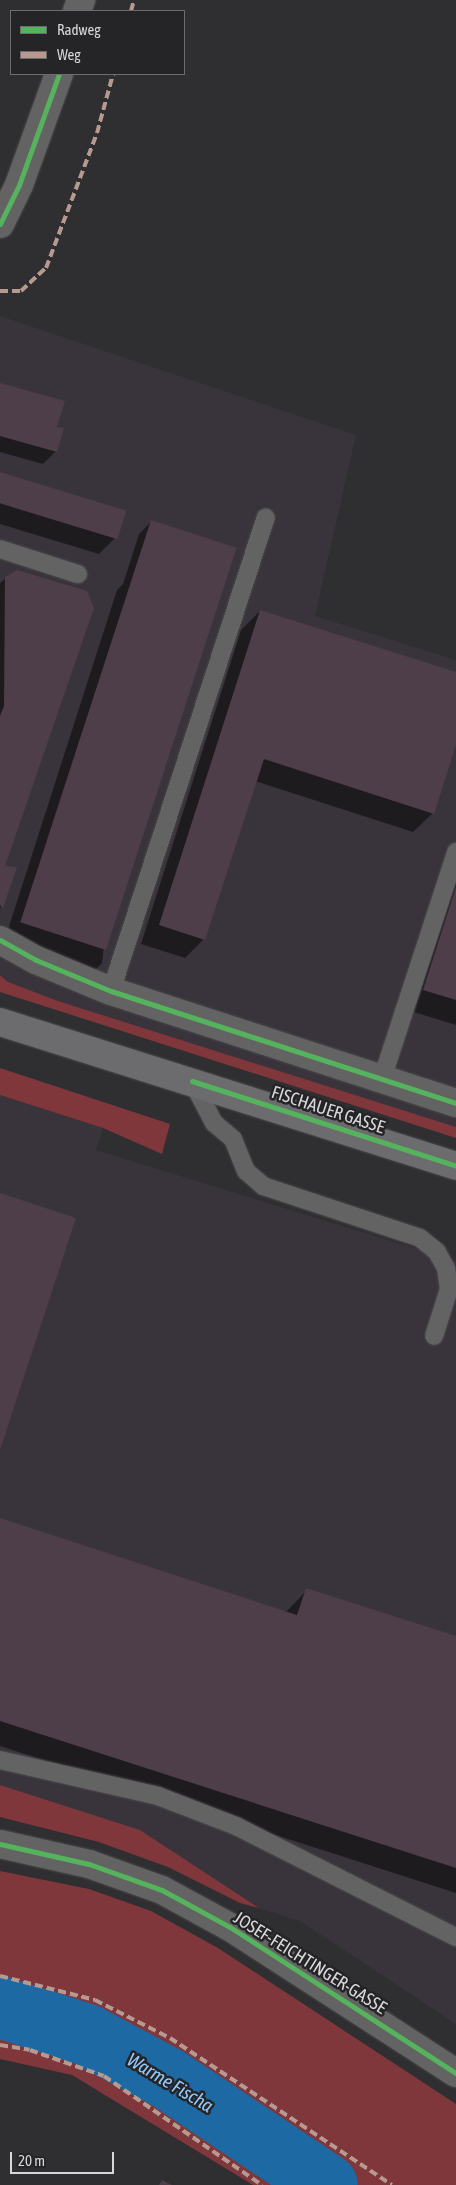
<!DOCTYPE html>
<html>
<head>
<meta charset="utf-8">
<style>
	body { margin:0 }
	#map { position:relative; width:456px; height:2185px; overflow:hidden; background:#2f2e30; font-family:"Asap Condensed",sans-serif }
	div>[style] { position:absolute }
	.built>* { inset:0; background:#39343b }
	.green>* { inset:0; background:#80373c }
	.shadow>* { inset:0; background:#0007 }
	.river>* { height:62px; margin:-31px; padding:0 31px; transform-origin:31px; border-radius:31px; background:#1d69a4 }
	.building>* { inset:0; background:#4e3e49; transform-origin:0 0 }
	.roads { filter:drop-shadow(0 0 1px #4a494b) drop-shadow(0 0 1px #4a494b) }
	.service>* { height:18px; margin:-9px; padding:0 9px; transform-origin:9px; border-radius:9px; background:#646364 }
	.minor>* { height:28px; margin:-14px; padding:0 14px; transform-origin:14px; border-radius:14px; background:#646364 }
	.secondary>* { height:28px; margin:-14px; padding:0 14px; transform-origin:14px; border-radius:14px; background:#6c6c6f }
	.quiet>* { height:4px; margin-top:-2px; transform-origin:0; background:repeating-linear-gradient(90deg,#b69a8f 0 8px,transparent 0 12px) }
	.cycleway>* { height:5px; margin:-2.5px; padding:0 2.5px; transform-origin:2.5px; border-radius:2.5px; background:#56b35d }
	span { translate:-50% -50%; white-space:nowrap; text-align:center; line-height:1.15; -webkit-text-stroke:5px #252427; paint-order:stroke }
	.street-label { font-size:18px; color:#d9d7da }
	.water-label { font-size:19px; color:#92cafe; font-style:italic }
	.legend { position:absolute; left:10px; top:10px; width:175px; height:65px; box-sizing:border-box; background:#252427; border:1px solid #6d6c6f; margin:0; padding:6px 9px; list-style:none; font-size:15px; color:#d9d7da }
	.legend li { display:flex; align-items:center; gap:10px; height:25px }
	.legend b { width:25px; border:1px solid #6d6c6f }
	.scale { position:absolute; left:10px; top:2152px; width:104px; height:22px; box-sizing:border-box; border:2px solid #d9d7da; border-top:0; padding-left:6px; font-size:15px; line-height:18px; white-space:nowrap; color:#d9d7da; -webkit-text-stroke:4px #252427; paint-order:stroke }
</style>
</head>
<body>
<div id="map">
	<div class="built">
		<i style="clip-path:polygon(0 316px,356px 435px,315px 616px,456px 660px,456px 1127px,58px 1001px,8px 982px,0 975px)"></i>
		<i style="clip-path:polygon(0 1095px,103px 1128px,96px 1150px,456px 1261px,456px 2024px,300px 1921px,259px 1908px,140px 1830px,0 1785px)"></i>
	</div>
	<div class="green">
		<i style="clip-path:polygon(0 975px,8px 982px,58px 1001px,456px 1127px,456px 1138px,0 992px)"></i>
		<i style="clip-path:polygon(0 1068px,170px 1124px,162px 1154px,103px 1128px,0 1095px)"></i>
		<i style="clip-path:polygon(0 1785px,140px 1830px,259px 1908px,240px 1903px,168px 1867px,99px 1842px,0 1817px)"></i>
		<i style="clip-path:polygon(0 1871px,89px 1889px,151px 1911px,218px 1948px,456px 2104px,456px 2185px,253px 2185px,72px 2075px,0 2059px)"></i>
	</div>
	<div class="shadow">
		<i style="clip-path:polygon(0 384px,56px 428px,56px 451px,43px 464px,0 452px)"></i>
		<i style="clip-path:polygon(0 473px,116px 537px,99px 554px,0 524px)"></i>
		<i style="clip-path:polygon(152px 521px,102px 963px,83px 982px,4px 942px,117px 590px,123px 584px,139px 534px)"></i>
		<i style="clip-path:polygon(6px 578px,4px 868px,15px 868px,0 909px,0 583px)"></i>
		<i style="clip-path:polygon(260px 611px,456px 674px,456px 741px,433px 813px,413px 832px,255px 781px,204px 939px,185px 958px,141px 944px,241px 630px)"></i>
		<i style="clip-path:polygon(456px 847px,456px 1025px,404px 1009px)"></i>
		<i style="clip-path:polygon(0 1520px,286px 1612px,307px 1590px,456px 1638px,456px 1893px,0 1746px)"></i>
	</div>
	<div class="river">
		<i style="left:0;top:2007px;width:91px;rotate:17.8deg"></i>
		<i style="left:87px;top:2035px;width:91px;rotate:28.3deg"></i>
		<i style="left:167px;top:2078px;width:192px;rotate:33.8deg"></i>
	</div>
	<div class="building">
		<i style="clip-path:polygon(0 383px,65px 401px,57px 427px,64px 428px,57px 452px,0 436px)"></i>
		<i style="left:0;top:472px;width:132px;height:30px;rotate:17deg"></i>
		<i style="left:151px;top:520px;width:90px;height:423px;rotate:18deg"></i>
		<i style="clip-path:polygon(17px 570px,87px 591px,94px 608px,5px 866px,17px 867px,3px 908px,0 905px,0 716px,4px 706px,5px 577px)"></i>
		<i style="clip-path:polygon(260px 610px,456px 672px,456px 745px,434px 814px,264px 759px,205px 940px,159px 925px)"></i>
		<i style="clip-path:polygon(456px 887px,456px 1000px,423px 990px)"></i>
		<i style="clip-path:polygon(0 1193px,76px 1218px,0 1450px)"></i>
		<i style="clip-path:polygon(0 1518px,297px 1615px,306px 1588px,456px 1636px,456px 1868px,0 1721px)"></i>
		<i style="clip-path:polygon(162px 2180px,172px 2185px,159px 2185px)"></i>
	</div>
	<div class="roads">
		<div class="service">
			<i style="left:0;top:549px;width:82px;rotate:17.8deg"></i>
			<i style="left:111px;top:991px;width:498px;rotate:-71.9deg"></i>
			<i style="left:382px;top:1079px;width:239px;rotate:-71.9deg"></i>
			<i style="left:192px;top:1081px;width:47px;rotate:62.4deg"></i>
			<i style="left:214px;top:1123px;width:25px;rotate:40deg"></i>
			<i style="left:233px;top:1139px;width:35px;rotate:68deg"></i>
			<i style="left:246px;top:1171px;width:23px;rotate:41deg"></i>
			<i style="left:263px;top:1186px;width:165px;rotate:18.3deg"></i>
			<i style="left:420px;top:1238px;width:22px;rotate:39deg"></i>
			<i style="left:437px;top:1252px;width:18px;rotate:61deg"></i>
			<i style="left:446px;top:1268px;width:21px;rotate:82deg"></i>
			<i style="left:449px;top:1289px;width:49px;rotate:107.7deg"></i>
			<i style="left:0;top:1760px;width:162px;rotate:12.8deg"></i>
			<i style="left:158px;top:1796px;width:84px;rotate:21deg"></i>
			<i style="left:236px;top:1826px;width:246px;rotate:26.8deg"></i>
		</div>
		<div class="minor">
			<i style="left:77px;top:11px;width:12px;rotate:-70deg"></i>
			<i style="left:0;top:224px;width:43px;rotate:-64deg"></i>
			<i style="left:19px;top:185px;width:118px;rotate:-70.2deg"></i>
			<i style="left:0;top:940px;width:41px;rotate:29.1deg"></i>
			<i style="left:36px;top:960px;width:81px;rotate:22.5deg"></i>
			<i style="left:111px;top:991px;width:363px;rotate:18deg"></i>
			<i style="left:0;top:1844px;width:91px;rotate:12.7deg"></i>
			<i style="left:89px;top:1864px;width:77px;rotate:19.6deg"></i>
			<i style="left:162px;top:1890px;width:77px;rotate:28.6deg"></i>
			<i style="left:230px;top:1927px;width:269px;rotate:32.9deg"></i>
		</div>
		<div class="secondary">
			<i style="left:0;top:1022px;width:478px;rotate:17.5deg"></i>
		</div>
	</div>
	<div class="quiet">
		<i style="left:131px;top:11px;width:11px;rotate:-75deg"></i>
		<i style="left:0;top:291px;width:21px"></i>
		<i style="left:21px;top:291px;width:34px;rotate:-43deg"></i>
		<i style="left:46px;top:268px;width:144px;rotate:-69.3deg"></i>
		<i style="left:97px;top:133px;width:61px;rotate:-74.8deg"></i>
		<i style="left:0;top:1976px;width:98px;rotate:14.2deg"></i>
		<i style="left:95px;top:2000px;width:84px;rotate:26.9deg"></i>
		<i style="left:170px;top:2038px;width:266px;rotate:33.5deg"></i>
		<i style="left:0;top:2045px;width:30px;rotate:9deg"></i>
		<i style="left:30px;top:2050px;width:78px;rotate:19.4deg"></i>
		<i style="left:104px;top:2076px;width:192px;rotate:34.6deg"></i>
	</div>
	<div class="cycleway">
		<i style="left:0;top:224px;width:43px;rotate:-64deg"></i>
		<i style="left:19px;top:185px;width:118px;rotate:-70.2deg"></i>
		<i style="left:0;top:940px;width:41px;rotate:29.1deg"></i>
		<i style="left:36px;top:960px;width:81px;rotate:22.5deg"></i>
		<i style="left:111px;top:991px;width:363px;rotate:18deg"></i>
		<i style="left:192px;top:1081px;width:277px;rotate:17.8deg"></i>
		<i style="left:0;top:1844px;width:91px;rotate:12.7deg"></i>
		<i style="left:89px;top:1864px;width:77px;rotate:19.6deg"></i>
		<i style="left:162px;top:1890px;width:77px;rotate:28.6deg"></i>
		<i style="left:230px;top:1927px;width:269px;rotate:32.9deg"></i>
	</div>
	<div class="street-label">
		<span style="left:328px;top:1110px;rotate:18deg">FISCHAUER GASSE</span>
		<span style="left:310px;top:1963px;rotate:32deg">JOSEF-FEICHTINGER-GASSE</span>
	</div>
	<div class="water-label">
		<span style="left:170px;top:2083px;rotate:31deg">Warme Fischa</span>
	</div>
	<ul class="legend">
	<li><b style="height:6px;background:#56b35d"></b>Radweg</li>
	<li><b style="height:6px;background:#b69a8f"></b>Weg</li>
	</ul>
	<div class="scale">20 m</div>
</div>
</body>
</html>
